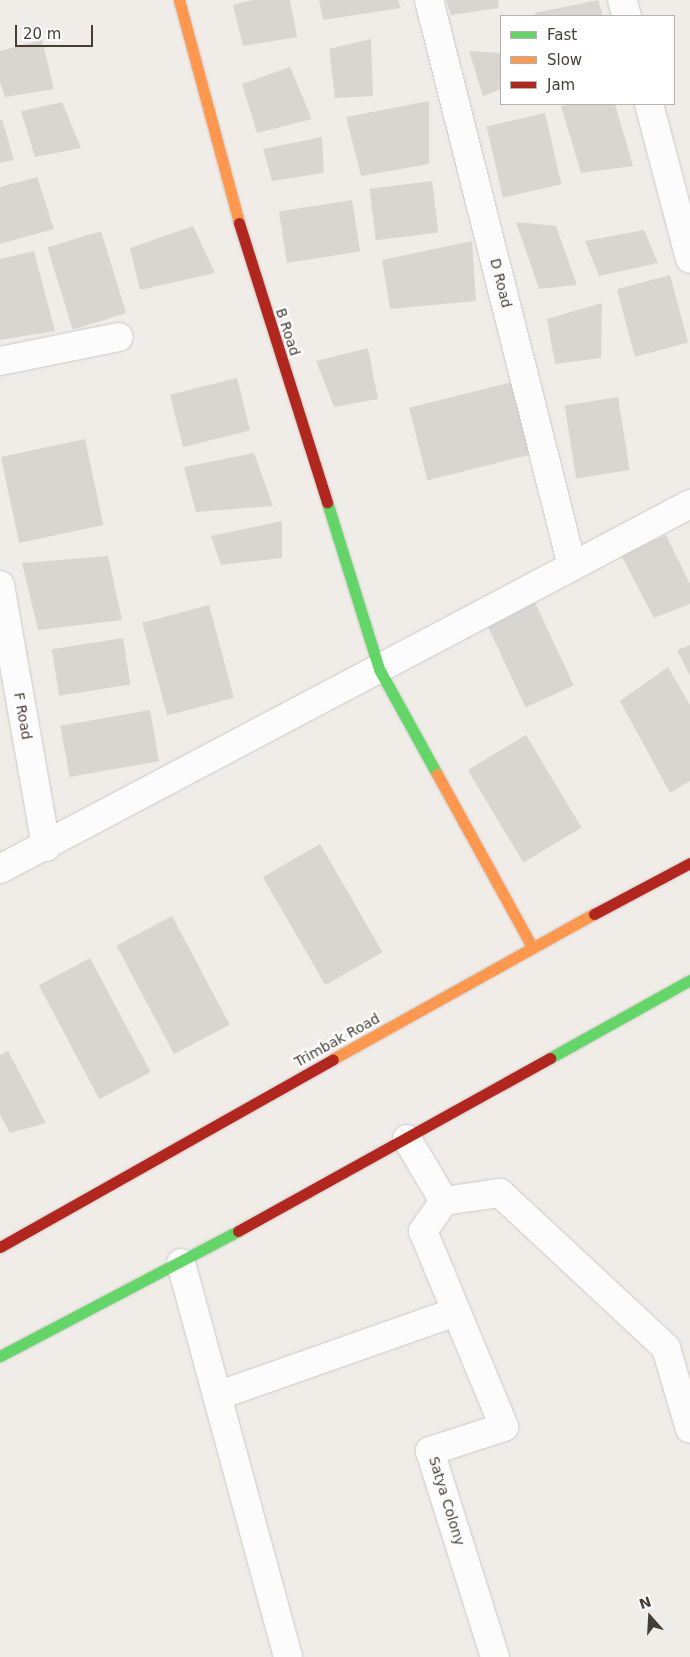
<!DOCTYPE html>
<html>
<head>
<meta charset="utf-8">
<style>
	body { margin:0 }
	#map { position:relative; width:690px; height:1657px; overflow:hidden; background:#f0ede9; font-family:"DejaVu Sans",sans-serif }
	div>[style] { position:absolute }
	.building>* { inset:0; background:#d9d6d2; transform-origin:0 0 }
	.roads { filter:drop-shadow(0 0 1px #ccc9c5) drop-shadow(0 0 1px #ccc9c5) }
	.street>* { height:28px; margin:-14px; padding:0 14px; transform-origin:14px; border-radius:14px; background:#fdfcfc }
	.fast>* { height:11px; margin:-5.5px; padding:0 5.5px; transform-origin:5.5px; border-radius:5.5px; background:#63d668 }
	.slow>* { height:11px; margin:-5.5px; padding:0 5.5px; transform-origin:5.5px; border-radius:5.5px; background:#ff974d }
	.jam>* { height:11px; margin:-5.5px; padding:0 5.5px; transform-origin:5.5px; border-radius:5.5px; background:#b3261e }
	span { translate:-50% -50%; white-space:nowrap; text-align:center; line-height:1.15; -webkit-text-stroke:4.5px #fff; paint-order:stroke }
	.street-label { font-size:14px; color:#453e36 }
	.legend { position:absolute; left:500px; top:15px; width:175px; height:90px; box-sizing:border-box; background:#fff; border:1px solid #b5b2af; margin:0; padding:6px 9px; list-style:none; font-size:15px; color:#453e36 }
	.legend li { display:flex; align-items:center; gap:10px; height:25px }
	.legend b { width:25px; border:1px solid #b5b2af }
	.north { position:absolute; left:625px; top:1592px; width:50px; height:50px; -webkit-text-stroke:4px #fff; paint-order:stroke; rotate:341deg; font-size:14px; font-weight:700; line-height:20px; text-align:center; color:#453e36 }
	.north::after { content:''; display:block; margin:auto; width:18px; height:22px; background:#453e36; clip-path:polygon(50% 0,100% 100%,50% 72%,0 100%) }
	.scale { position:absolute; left:15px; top:25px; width:78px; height:22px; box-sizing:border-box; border:2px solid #453e36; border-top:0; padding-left:6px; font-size:15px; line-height:18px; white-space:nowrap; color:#453e36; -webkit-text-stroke:4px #fff; paint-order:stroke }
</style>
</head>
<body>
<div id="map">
	<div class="building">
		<i style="clip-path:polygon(253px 0,290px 0,297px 37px,243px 46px,233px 5px)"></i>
		<i style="clip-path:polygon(319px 0,398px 0,401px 8px,323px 20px)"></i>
		<i style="clip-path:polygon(446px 0,498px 0,499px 8px,451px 15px)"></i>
		<i style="clip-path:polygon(598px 0,603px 16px,535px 16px,535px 13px)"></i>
		<i style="clip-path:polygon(371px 39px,373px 96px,335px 98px,329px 49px)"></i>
		<i style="clip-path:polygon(42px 40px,54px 89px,5px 97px,0 82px,0 51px)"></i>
		<i style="clip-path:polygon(469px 51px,501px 53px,501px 89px,483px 96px)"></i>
		<i style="clip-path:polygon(290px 67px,312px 119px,257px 133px,242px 84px)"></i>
		<i style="clip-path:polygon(429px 101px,429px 164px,361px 176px,346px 117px)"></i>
		<i style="clip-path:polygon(62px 102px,81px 148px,35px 157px,21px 111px)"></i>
		<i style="clip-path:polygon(573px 104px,615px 104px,633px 166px,581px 173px,561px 106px)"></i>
		<i style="left:545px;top:113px;width:73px;height:60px;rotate:77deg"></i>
		<i style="clip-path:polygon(2px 119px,14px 160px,0 163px,0 120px)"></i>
		<i style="clip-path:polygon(322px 137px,324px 173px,272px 181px,263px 149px)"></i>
		<i style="clip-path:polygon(37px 177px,54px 229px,0 244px,0 187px)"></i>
		<i style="left:432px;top:181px;width:52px;height:63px;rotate:83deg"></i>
		<i style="left:352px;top:200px;width:52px;height:74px;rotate:81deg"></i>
		<i style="clip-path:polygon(516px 222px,556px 226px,577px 285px,539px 289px)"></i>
		<i style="clip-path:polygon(193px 226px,215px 273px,140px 290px,130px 248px)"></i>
		<i style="clip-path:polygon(644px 230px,658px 263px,599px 276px,585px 241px)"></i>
		<i style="left:101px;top:231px;width:86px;height:56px;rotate:73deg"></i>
		<i style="clip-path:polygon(472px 241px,476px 301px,390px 309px,382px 260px)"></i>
		<i style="clip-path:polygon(34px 251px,55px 331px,0 340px,0 259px)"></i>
		<i style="left:670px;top:275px;width:70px;height:55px;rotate:75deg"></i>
		<i style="clip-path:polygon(602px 303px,601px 358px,555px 364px,547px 319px)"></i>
		<i style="clip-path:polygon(368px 348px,378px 399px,334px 407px,316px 361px)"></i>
		<i style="left:237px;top:378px;width:54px;height:69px;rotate:76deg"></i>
		<i style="left:512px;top:382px;width:75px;height:106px;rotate:76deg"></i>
		<i style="left:618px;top:397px;width:74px;height:54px;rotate:81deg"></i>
		<i style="left:85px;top:439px;width:88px;height:86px;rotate:78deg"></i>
		<i style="clip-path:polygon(254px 453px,273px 506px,196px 512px,184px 467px)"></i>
		<i style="clip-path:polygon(282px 521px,282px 558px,221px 565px,211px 536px)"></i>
		<i style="clip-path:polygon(666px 535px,690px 584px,690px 604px,654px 618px,621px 555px)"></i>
		<i style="clip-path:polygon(108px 556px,122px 620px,38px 630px,22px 563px)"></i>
		<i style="left:534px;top:600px;width:94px;height:53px;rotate:65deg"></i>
		<i style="left:209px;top:605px;width:96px;height:69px;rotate:75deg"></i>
		<i style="left:123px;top:638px;width:47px;height:72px;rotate:81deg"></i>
		<i style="clip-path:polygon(690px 645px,690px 676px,677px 650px)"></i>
		<i style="clip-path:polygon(668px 667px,690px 705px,690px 781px,670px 793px,620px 701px)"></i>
		<i style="left:150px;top:710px;width:52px;height:91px;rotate:80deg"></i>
		<i style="left:526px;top:735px;width:108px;height:68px;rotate:59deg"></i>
		<i style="left:320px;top:844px;width:125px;height:66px;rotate:60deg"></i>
		<i style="left:172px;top:916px;width:123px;height:63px;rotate:62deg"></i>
		<i style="left:90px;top:958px;width:129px;height:58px;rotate:62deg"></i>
		<i style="clip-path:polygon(8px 1051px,46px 1123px,10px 1133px,0 1115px,0 1055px)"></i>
	</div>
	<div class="roads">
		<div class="street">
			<i style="left:429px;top:0;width:584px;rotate:75.82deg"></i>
			<i style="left:622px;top:0;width:17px;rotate:73deg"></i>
			<i style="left:649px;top:104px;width:160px;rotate:75.2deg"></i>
			<i style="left:0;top:361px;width:121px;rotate:-11.4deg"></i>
			<i style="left:0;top:585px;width:266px;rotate:80deg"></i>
			<i style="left:0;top:869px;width:781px;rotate:-27.88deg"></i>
			<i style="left:407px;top:1139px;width:72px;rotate:59.2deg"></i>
			<i style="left:444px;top:1201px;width:37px;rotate:125deg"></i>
			<i style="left:423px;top:1231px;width:212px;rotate:67.5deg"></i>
			<i style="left:504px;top:1427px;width:78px;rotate:162deg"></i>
			<i style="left:430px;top:1451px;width:216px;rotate:72.5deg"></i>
			<i style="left:444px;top:1201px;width:57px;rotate:-8.1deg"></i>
			<i style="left:500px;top:1193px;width:227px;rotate:43deg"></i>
			<i style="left:666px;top:1348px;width:84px;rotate:73.5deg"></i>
			<i style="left:181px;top:1263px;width:408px;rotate:74.8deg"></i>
			<i style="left:217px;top:1396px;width:253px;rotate:-19.4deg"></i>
		</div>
		<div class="fast">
			<i style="left:327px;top:502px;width:175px;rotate:72.7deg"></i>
			<i style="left:379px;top:669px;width:120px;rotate:61.1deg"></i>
			<i style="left:550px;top:1058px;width:160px;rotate:-29.1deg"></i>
			<i style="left:0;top:1356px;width:269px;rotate:-27.7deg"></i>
		</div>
		<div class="slow">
			<i style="left:179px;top:0;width:231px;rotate:74.9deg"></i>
			<i style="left:437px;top:774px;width:197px;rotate:61.2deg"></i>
			<i style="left:333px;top:1059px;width:299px;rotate:-29.1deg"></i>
		</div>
		<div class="jam">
			<i style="left:239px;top:223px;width:293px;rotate:72.5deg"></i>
			<i style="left:594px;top:914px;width:109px;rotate:-28deg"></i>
			<i style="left:238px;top:1231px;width:357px;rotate:-29deg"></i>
			<i style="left:0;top:1247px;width:382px;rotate:-29.4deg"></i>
		</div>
	</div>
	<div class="street-label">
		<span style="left:501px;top:283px;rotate:76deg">D Road</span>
		<span style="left:288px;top:332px;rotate:72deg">B Road</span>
		<span style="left:23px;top:716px;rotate:80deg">F Road</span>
		<span style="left:337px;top:1040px;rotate:-29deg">Trimbak Road</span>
		<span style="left:447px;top:1501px;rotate:73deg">Satya Colony</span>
	</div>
	<ul class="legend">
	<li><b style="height:6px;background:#63d668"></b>Fast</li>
	<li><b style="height:6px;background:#ff974d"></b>Slow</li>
	<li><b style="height:6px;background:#b3261e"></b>Jam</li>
	</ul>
	<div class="north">N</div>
	<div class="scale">20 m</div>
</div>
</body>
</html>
